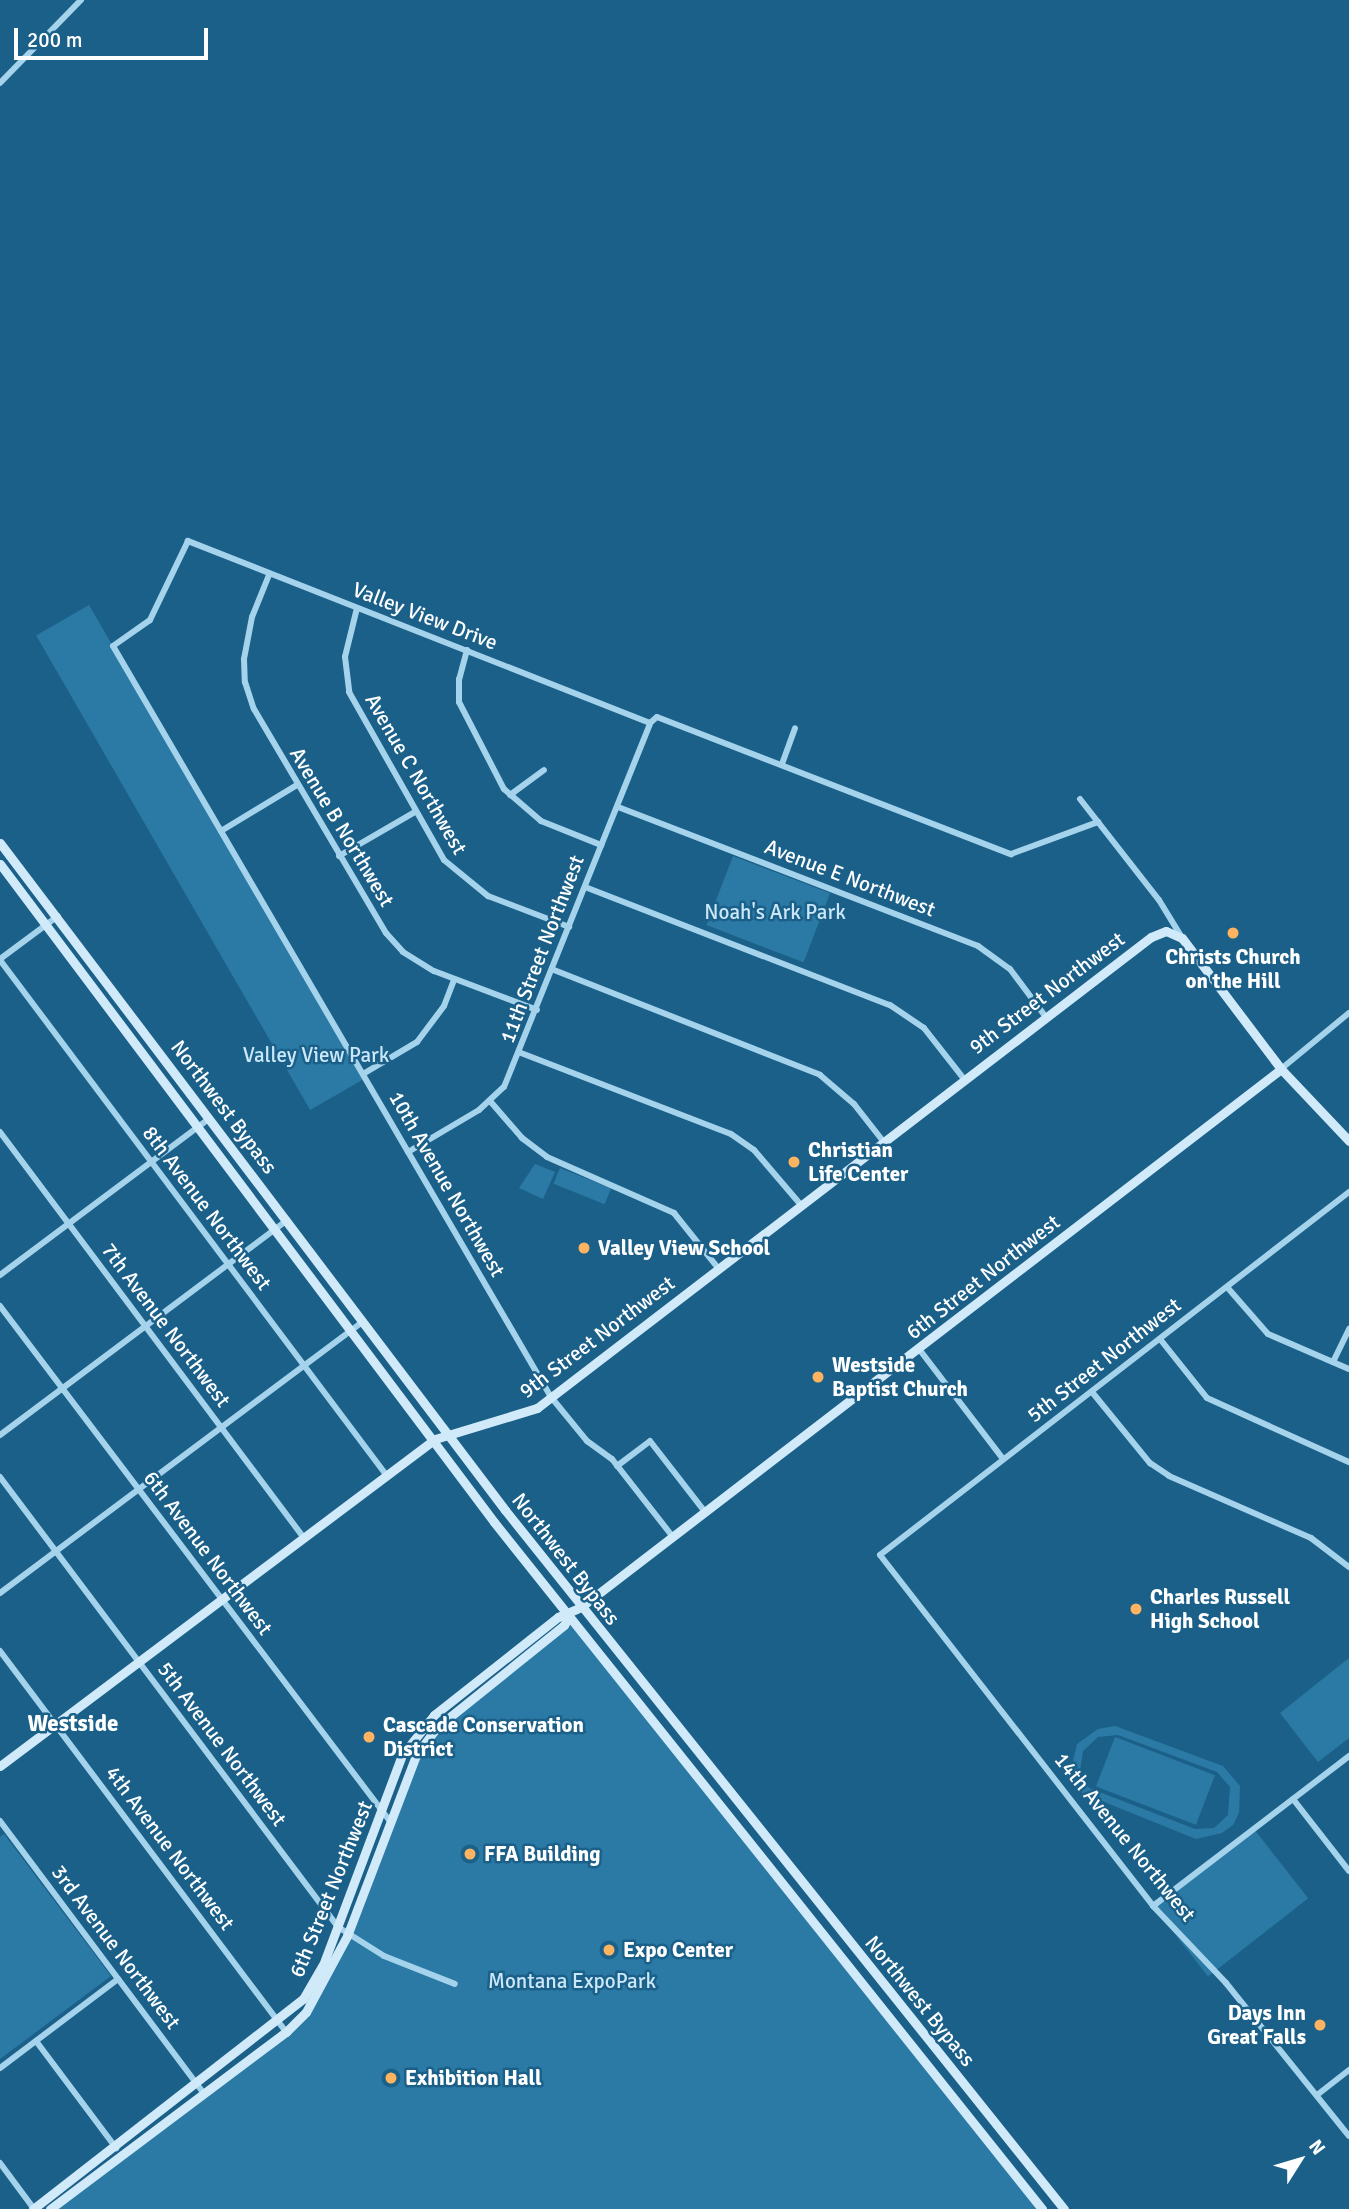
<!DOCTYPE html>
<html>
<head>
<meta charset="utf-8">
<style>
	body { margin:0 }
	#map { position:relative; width:1349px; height:2209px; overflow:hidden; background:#1b6089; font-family:Signika,sans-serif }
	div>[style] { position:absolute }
	.green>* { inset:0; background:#2b7aa5; transform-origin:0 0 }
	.street>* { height:6px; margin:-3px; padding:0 3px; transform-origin:3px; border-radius:3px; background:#a5d3ec }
	.secondary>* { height:9px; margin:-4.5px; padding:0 4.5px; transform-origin:4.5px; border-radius:4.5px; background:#d1eaf9 }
	.dots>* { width:19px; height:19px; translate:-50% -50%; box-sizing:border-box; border:4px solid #1b6089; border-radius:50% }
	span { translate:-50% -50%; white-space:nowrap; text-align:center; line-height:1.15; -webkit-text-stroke:5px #1b6089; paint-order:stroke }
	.street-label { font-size:21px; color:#fff }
	.park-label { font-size:21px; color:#cae8f9 }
	.poi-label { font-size:21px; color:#fff; font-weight:700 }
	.left { translate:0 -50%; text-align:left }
	.right { translate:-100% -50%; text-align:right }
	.neighbourhood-label { font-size:23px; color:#fff; font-weight:700 }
	.north { position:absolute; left:1265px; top:2125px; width:70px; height:70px; -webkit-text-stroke:5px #1b6089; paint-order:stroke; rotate:53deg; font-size:19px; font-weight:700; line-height:28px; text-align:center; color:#fff }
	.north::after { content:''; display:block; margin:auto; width:24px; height:32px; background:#fff; clip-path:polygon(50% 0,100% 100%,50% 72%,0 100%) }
	.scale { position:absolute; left:14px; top:28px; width:194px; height:32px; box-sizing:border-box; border:4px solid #fff; border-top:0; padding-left:9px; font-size:21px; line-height:24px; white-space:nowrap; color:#fff; -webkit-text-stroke:5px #1b6089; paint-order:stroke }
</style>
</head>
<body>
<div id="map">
	<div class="green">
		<i style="left:89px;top:605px;width:548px;height:61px;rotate:60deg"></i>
		<i style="left:733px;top:856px;width:104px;height:74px;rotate:21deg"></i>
		<i style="clip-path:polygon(535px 1164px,555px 1172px,543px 1199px,519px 1188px)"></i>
		<i style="left:560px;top:1168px;width:55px;height:17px;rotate:22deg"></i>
		<i style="clip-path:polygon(569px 1616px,1042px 2209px,54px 2209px,291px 2032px,320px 1993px,426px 1740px)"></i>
		<i style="clip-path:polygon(1349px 1658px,1349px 1738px,1318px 1762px,1280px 1713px)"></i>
		<i style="clip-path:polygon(evenodd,1115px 1726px,1223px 1766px,1240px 1786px,1239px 1813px,1233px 1825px,1222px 1833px,1196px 1839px,1082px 1793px,1071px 1770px,1077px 1744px,1098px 1729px,1115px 1726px,1118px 1735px,1217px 1772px,1230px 1787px,1228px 1815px,1214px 1828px,1195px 1829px,1089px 1788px,1080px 1771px,1083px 1751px,1098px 1737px,1118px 1735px)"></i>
		<i style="left:1115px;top:1737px;width:107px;height:53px;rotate:21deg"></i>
		<i style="left:1254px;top:1829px;width:88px;height:127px;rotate:52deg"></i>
		<i style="clip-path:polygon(4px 1834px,111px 1976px,0 2059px,0 1837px)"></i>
	</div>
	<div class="street">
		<i style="left:0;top:83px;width:116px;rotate:-45.7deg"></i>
		<i style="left:269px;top:575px;width:45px;rotate:112deg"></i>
		<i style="left:252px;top:617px;width:43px;rotate:100.8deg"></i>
		<i style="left:244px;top:659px;width:23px;rotate:88deg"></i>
		<i style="left:245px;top:682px;width:28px;rotate:72deg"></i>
		<i style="left:254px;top:709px;width:260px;rotate:59.5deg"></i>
		<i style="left:386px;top:933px;width:25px;rotate:48deg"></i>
		<i style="left:403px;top:952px;width:36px;rotate:32deg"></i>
		<i style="left:434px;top:971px;width:110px;rotate:20.7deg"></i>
		<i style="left:357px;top:608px;width:50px;rotate:103.8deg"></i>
		<i style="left:345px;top:657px;width:35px;rotate:83deg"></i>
		<i style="left:349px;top:692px;width:193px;rotate:60.5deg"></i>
		<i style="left:444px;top:860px;width:57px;rotate:39.3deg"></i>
		<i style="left:488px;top:896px;width:87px;rotate:20.9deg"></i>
		<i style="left:467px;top:650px;width:30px;rotate:105deg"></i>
		<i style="left:459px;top:679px;width:23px;rotate:90deg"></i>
		<i style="left:459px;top:702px;width:98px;rotate:62.7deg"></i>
		<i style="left:504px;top:789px;width:49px;rotate:40.9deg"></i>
		<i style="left:541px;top:821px;width:65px;rotate:21.8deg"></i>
		<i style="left:650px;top:723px;width:497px;rotate:-158.5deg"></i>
		<i style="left:188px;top:541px;width:88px;rotate:115.7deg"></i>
		<i style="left:150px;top:620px;width:45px;rotate:144.9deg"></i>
		<i style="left:113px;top:646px;width:869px;rotate:59.75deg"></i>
		<i style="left:551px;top:1397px;width:57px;rotate:50.7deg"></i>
		<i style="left:587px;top:1441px;width:31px;rotate:36deg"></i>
		<i style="left:612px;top:1459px;width:99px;rotate:52deg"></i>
		<i style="left:782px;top:764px;width:38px;rotate:-70deg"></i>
		<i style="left:510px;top:795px;width:42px;rotate:-36.3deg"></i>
		<i style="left:1080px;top:799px;width:128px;rotate:52deg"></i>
		<i style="left:1159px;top:900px;width:42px;rotate:58.6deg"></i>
		<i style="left:618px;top:807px;width:386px;rotate:21.1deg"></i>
		<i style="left:978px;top:946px;width:39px;rotate:36deg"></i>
		<i style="left:1010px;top:969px;width:59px;rotate:53.3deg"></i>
		<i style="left:221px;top:831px;width:89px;rotate:-31.2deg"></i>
		<i style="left:339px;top:856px;width:88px;rotate:-30.1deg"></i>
		<i style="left:585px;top:887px;width:327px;rotate:21.2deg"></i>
		<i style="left:890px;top:1005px;width:41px;rotate:34.1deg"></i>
		<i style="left:924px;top:1028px;width:65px;rotate:51.9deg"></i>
		<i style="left:0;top:959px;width:72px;rotate:-36.6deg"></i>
		<i style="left:0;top:960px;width:645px;rotate:53.13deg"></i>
		<i style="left:554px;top:970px;width:286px;rotate:21.5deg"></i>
		<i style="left:820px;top:1075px;width:45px;rotate:40.5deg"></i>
		<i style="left:854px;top:1104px;width:47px;rotate:51.9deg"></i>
		<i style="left:521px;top:1053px;width:225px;rotate:21.1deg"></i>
		<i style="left:731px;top:1134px;width:28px;rotate:35deg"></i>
		<i style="left:754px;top:1150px;width:72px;rotate:49.5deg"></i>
		<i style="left:1281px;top:1069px;width:88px;rotate:-39.5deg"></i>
		<i style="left:363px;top:1074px;width:63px;rotate:-30.7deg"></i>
		<i style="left:417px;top:1042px;width:45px;rotate:-53.1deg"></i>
		<i style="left:444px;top:1006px;width:28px;rotate:-69deg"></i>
		<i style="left:490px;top:1101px;width:49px;rotate:49.1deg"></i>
		<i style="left:522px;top:1138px;width:31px;rotate:37deg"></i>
		<i style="left:547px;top:1157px;width:139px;rotate:23.8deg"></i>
		<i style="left:674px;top:1213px;width:70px;rotate:51.3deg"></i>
		<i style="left:0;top:1132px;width:507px;rotate:53.18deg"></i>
		<i style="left:408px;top:1152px;width:82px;rotate:-30.6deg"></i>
		<i style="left:479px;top:1110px;width:34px;rotate:-43deg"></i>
		<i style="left:504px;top:1087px;width:392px;rotate:-68.1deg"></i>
		<i style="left:650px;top:723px;width:9px;rotate:-41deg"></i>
		<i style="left:657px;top:717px;width:380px;rotate:21.2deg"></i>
		<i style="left:1011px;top:854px;width:93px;rotate:-20.2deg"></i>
		<i style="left:1349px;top:1192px;width:593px;rotate:142.26deg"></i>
		<i style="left:880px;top:1555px;width:445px;rotate:52.1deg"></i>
		<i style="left:1153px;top:1906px;width:106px;rotate:46.5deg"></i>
		<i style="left:1226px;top:1983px;width:196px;rotate:51.2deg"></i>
		<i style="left:0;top:1275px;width:262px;rotate:-36.8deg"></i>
		<i style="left:1227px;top:1287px;width:62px;rotate:48.9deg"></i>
		<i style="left:1268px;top:1334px;width:88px;rotate:23.4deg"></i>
		<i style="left:0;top:1306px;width:645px;rotate:52.88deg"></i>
		<i style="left:1160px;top:1339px;width:75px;rotate:51.5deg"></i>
		<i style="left:1207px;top:1398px;width:156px;rotate:24.3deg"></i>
		<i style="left:919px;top:1349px;width:138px;rotate:52.6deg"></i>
		<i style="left:1333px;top:1362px;width:37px;rotate:-64deg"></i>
		<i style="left:1092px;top:1392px;width:92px;rotate:50.8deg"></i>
		<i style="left:1150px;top:1463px;width:23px;rotate:34deg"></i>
		<i style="left:1169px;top:1476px;width:155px;rotate:23.6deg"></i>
		<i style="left:1311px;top:1538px;width:48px;rotate:37.3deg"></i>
		<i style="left:0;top:1435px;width:359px;rotate:-36.8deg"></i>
		<i style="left:617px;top:1466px;width:41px;rotate:-37.1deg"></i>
		<i style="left:650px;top:1441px;width:90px;rotate:52.2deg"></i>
		<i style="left:0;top:1477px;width:563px;rotate:53.09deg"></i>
		<i style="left:338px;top:1927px;width:54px;rotate:32.2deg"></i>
		<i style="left:384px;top:1956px;width:76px;rotate:21.5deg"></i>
		<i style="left:0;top:1593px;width:454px;rotate:-36.8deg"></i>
		<i style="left:0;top:1651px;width:476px;rotate:53.1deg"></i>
		<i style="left:1293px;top:1799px;width:91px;rotate:52.1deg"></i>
		<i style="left:0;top:1821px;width:341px;rotate:53.2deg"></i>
		<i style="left:1153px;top:1906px;width:247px;rotate:-37.4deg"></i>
		<i style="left:36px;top:2041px;width:134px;rotate:53.2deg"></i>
		<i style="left:0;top:2068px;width:148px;rotate:-37deg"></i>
		<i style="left:1317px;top:2095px;width:41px;rotate:-38deg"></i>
		<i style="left:0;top:2163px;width:57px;rotate:53.5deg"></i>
	</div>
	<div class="secondary">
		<i style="left:0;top:843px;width:837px;rotate:52.87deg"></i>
		<i style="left:505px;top:1510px;width:895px;rotate:51.35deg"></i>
		<i style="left:0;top:864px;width:823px;rotate:53.1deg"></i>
		<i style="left:494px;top:1522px;width:879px;rotate:51.42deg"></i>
		<i style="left:0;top:1766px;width:544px;rotate:-36.93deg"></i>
		<i style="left:435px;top:1439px;width:107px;rotate:-16.9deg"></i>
		<i style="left:537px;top:1408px;width:774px;rotate:-37.49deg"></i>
		<i style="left:1151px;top:937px;width:16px;rotate:-22deg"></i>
		<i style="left:1166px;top:931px;width:17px;rotate:24deg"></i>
		<i style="left:1182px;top:938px;width:164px;rotate:52.9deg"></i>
		<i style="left:1281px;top:1069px;width:99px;rotate:46.6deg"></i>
		<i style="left:33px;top:2209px;width:342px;rotate:-37.9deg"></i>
		<i style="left:303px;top:1999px;width:39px;rotate:-60deg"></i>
		<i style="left:323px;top:1965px;width:224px;rotate:-69.4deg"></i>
		<i style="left:402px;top:1755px;width:51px;rotate:-51.3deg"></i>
		<i style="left:434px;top:1715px;width:158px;rotate:-38.3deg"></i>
		<i style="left:558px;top:1617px;width:25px;rotate:-23deg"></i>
		<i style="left:581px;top:1607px;width:883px;rotate:-37.54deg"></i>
		<i style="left:50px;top:2209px;width:295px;rotate:-36.9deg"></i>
		<i style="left:286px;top:2032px;width:28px;rotate:-45deg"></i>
		<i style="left:306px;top:2012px;width:86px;rotate:-61.7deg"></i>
		<i style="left:347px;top:1936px;width:194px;rotate:-69.1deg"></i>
		<i style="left:416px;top:1755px;width:34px;rotate:-53deg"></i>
		<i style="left:436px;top:1728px;width:164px;rotate:-38.8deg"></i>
		<i style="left:564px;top:1625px;width:10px;rotate:-61deg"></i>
	</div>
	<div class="dots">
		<i style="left:1233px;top:933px;background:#feb361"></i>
		<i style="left:794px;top:1162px;background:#feb361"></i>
		<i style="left:584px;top:1248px;background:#feb361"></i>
		<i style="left:818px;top:1377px;background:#feb361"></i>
		<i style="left:1136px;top:1609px;background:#feb361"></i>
		<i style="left:369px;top:1737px;background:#feb361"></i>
		<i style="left:470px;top:1854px;background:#feb361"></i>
		<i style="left:609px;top:1950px;background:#feb361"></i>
		<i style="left:1320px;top:2025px;background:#feb361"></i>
		<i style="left:391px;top:2078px;background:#feb361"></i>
	</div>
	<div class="street-label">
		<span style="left:425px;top:616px;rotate:21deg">Valley View Drive</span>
		<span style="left:416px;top:774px;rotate:60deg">Avenue C Northwest</span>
		<span style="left:342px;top:827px;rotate:59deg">Avenue B Northwest</span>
		<span style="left:850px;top:878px;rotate:21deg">Avenue E Northwest</span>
		<span style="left:542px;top:949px;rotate:-69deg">11th Street Northwest</span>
		<span style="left:1047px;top:993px;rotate:-37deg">9th Street Northwest</span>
		<span style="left:224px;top:1107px;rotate:53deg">Northwest Bypass</span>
		<span style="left:447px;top:1184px;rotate:60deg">10th Avenue Northwest</span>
		<span style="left:207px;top:1208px;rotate:53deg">8th Avenue Northwest</span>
		<span style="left:983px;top:1277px;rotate:-38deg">6th Street Northwest</span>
		<span style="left:166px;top:1325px;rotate:53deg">7th Avenue Northwest</span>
		<span style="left:597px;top:1337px;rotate:-37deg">9th Street Northwest</span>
		<span style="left:1104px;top:1360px;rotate:-38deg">5th Street Northwest</span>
		<span style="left:208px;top:1553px;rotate:53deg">6th Avenue Northwest</span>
		<span style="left:566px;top:1559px;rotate:52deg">Northwest Bypass</span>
		<span style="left:222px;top:1744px;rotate:53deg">5th Avenue Northwest</span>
		<span style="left:1125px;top:1837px;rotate:51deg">14th Avenue Northwest</span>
		<span style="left:170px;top:1848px;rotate:53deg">4th Avenue Northwest</span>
		<span style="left:331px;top:1889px;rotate:-68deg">6th Street Northwest</span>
		<span style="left:116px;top:1947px;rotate:53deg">3rd Avenue Northwest</span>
		<span style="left:920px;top:2001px;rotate:51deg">Northwest Bypass</span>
	</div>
	<div class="park-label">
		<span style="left:775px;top:912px">Noah's Ark Park</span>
		<span style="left:316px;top:1055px">Valley View Park</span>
		<span style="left:572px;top:1981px">Montana ExpoPark</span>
	</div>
	<div class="poi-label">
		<span style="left:1233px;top:969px">Christs Church<br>on the Hill</span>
		<span class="left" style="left:808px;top:1162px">Christian<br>Life Center</span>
		<span class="left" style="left:598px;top:1248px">Valley View School</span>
		<span class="left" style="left:832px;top:1377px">Westside<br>Baptist Church</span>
		<span class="left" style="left:1150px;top:1609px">Charles Russell<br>High School</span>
		<span class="left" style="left:383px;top:1737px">Cascade Conservation<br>District</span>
		<span class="left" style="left:484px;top:1854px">FFA Building</span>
		<span class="left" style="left:623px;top:1950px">Expo Center</span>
		<span class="right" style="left:1306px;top:2025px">Days Inn<br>Great Falls</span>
		<span class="left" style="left:405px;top:2078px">Exhibition Hall</span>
	</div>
	<div class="neighbourhood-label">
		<span style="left:73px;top:1724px">Westside</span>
	</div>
	<div class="north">N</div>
	<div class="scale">200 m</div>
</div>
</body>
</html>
